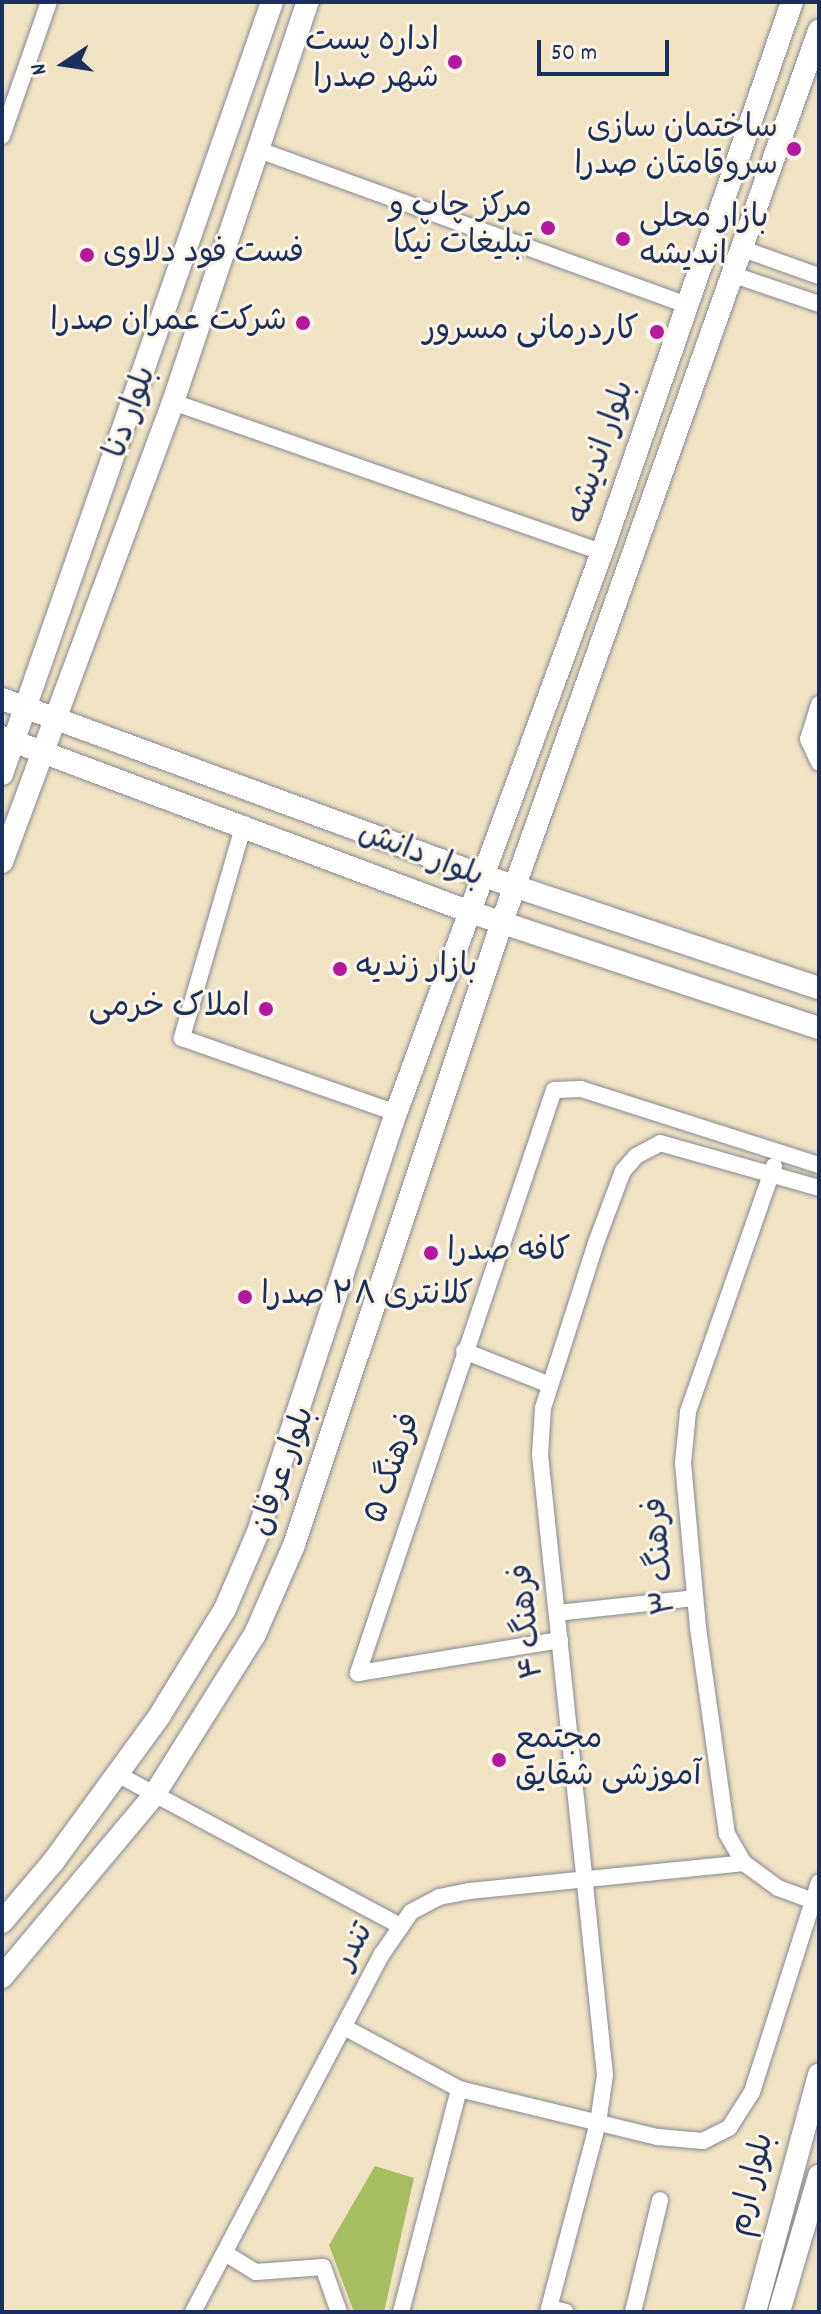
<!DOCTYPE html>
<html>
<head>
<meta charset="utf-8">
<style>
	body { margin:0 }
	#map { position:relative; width:821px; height:2314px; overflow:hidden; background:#f0e3c4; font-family:Dekko,"Playpen Sans Arabic",sans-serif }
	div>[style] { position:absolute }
	.green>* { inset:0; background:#a7bd62 }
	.roads { filter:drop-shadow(0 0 2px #868991) drop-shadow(0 0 2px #868991) }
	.street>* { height:16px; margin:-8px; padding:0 8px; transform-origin:8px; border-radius:8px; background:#fff }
	.secondary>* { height:22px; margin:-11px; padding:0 11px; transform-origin:11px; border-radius:11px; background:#fff }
	.dots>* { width:22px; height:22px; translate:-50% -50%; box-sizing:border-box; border:4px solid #fcf5e5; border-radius:50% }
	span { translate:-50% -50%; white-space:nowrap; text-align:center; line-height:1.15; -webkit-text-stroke:6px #fcf5e5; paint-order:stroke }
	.poi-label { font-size:32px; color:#1b2f5e }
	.right { translate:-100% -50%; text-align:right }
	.left { translate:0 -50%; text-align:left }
	.street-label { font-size:32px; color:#1b2f5e }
	.frame { position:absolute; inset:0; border:4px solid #1b2f5e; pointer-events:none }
	.north { position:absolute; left:24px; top:24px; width:80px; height:80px; -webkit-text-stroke:6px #fcf5e5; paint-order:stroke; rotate:258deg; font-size:22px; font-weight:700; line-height:32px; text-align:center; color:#1b2f5e }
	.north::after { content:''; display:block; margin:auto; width:28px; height:36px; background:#1b2f5e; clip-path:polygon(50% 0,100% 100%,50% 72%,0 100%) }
	.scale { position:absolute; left:537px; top:40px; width:132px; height:36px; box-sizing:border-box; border:4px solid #1b2f5e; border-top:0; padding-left:10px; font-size:24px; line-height:28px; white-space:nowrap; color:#1b2f5e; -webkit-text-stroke:6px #fcf5e5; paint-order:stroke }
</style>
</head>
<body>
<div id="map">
	<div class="green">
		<i style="clip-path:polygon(375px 2166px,414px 2178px,384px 2312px,354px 2312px,329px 2245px)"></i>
	</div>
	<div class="roads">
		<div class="street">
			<i style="left:2px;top:136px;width:142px;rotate:-70.7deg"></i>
			<i style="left:256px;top:149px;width:458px;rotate:19.9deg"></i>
			<i style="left:743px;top:249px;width:81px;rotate:19.6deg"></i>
			<i style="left:734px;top:275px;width:90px;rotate:18.8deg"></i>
			<i style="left:173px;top:402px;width:454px;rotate:19.3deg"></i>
			<i style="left:819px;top:704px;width:37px;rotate:107deg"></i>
			<i style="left:808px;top:739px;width:26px;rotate:65deg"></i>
			<i style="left:244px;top:824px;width:223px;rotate:106.2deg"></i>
			<i style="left:182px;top:1038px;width:227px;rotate:19.3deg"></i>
			<i style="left:774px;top:1166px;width:261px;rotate:109.3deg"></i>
			<i style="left:688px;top:1412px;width:51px;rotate:95.6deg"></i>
			<i style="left:683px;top:1463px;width:166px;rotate:84.8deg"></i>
			<i style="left:698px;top:1628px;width:208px;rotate:82deg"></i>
			<i style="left:727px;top:1834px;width:34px;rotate:60deg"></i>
			<i style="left:744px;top:1863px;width:42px;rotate:36.3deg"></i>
			<i style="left:778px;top:1888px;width:37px;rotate:20deg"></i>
			<i style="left:464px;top:1351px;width:92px;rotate:21.6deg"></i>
			<i style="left:557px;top:1613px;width:139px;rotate:-6.2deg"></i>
			<i style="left:560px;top:1640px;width:205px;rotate:170.7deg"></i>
			<i style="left:358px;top:1673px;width:615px;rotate:-71.42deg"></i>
			<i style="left:554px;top:1090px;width:27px;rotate:-2deg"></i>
			<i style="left:581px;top:1089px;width:250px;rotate:17.7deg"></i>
			<i style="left:117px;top:1774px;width:322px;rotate:28.2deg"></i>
			<i style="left:344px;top:2027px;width:131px;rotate:28.3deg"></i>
			<i style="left:459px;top:2089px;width:205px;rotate:13.6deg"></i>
			<i style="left:658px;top:2137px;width:45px;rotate:5.1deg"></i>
			<i style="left:703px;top:2141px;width:29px;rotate:-27deg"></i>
			<i style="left:729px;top:2128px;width:43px;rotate:-57.4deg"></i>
			<i style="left:752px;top:2092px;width:220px;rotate:-72.3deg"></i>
			<i style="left:225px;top:2253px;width:36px;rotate:32deg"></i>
			<i style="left:256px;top:2272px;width:67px;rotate:-4.3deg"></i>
			<i style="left:323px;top:2267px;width:48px;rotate:70.4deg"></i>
			<i style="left:549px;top:2308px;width:17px;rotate:13deg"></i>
			<i style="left:193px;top:2312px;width:405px;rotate:-62.2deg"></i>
			<i style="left:382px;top:1954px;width:51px;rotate:-55.4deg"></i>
			<i style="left:411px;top:1912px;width:32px;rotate:-28deg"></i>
			<i style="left:439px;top:1897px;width:32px;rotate:-11deg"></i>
			<i style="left:470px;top:1891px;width:275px;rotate:-5.8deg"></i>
			<i style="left:401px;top:2312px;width:230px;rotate:-75.4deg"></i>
			<i style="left:548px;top:2312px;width:196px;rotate:-75.2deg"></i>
			<i style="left:598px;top:2123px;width:49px;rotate:-81.7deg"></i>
			<i style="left:605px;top:2075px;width:623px;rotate:-95.98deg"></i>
			<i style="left:540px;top:1455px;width:47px;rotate:-86.3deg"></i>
			<i style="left:543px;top:1408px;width:176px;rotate:-72.2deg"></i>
			<i style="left:597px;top:1240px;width:74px;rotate:-69.4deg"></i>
			<i style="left:623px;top:1171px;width:20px;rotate:-49deg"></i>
			<i style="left:636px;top:1156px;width:27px;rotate:-28deg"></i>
			<i style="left:660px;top:1143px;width:165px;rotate:15.8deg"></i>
			<i style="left:633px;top:2312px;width:115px;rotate:-76.4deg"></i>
		</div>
		<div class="secondary">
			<i style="left:2px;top:699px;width:510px;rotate:20.17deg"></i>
			<i style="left:481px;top:875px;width:356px;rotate:18.5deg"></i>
			<i style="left:2px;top:737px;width:496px;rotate:20.5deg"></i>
			<i style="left:467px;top:911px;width:371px;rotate:18.4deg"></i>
			<i style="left:2px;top:774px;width:818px;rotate:-70.72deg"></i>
			<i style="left:2px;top:862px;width:491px;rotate:-69.6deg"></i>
			<i style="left:173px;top:402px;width:422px;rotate:-71.4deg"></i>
			<i style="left:2px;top:1922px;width:79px;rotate:-49.6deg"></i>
			<i style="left:53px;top:1862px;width:182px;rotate:-53.9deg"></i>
			<i style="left:160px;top:1715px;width:124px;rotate:-58.5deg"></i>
			<i style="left:225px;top:1609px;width:84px;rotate:-66.8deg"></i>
			<i style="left:258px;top:1532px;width:441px;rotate:-71.8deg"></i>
			<i style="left:396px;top:1113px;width:598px;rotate:-69.84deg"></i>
			<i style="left:602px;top:552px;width:582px;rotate:-70.94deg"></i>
			<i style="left:2px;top:1977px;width:237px;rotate:-50.1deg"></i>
			<i style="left:154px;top:1795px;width:190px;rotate:-57.9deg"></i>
			<i style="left:255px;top:1634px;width:97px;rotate:-66.3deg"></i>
			<i style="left:294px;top:1545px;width:657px;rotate:-71.54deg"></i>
			<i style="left:502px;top:922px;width:946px;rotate:-70.42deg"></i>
			<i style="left:755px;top:2312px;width:246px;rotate:-74.9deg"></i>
			<i style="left:779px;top:2312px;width:142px;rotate:-73.6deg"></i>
		</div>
	</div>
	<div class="dots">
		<i style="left:455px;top:62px;background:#b5179e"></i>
		<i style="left:794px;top:149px;background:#b5179e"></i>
		<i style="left:548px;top:228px;background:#b5179e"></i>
		<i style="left:623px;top:239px;background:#b5179e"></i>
		<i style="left:87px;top:255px;background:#b5179e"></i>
		<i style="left:303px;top:323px;background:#b5179e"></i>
		<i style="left:657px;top:332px;background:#b5179e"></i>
		<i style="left:340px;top:969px;background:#b5179e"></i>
		<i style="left:266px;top:1009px;background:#b5179e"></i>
		<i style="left:431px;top:1253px;background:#b5179e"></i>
		<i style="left:245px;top:1297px;background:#b5179e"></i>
		<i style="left:499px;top:1760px;background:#b5179e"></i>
	</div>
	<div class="poi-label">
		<span class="right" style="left:439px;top:62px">اداره پست<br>شهر صدرا</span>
		<span class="right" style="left:778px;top:149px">ساختمان سازی<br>سروقامتان صدرا</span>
		<span class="right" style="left:532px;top:228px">مرکز چاپ و<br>تبلیغات نیکا</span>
		<span class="left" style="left:639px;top:239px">بازار محلی<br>اندیشه</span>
		<span class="left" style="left:103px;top:255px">فست فود دلاوی</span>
		<span class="right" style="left:287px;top:323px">شرکت عمران صدرا</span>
		<span class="right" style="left:639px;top:332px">کاردرمانی مسرور</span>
		<span class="left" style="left:356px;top:969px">بازار زندیه</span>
		<span class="right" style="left:250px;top:1009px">املاک خرمی</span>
		<span class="left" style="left:447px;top:1253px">کافه صدرا</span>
		<span class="left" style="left:261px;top:1297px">کلانتری ۲۸ صدرا</span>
		<span class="left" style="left:515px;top:1760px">مجتمع<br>آموزشی شقایق</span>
	</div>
	<div class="street-label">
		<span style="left:133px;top:413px;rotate:-70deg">بلوار دنا</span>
		<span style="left:603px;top:453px;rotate:-71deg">بلوار اندیشه</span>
		<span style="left:420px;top:857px;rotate:21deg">بلوار دانش</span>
		<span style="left:395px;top:1469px;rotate:-71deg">فرهنگ ۵</span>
		<span style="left:285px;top:1472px;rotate:-70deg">بلوار عرفان</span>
		<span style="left:663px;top:1556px;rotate:-95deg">فرهنگ ۳</span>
		<span style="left:530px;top:1621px;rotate:-96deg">فرهنگ ۴</span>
		<span style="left:356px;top:1947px;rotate:-60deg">تندر</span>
		<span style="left:754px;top:2185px;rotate:-76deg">بلوار ارم</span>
	</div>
	<div class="frame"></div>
	<div class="north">N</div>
	<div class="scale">50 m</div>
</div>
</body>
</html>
